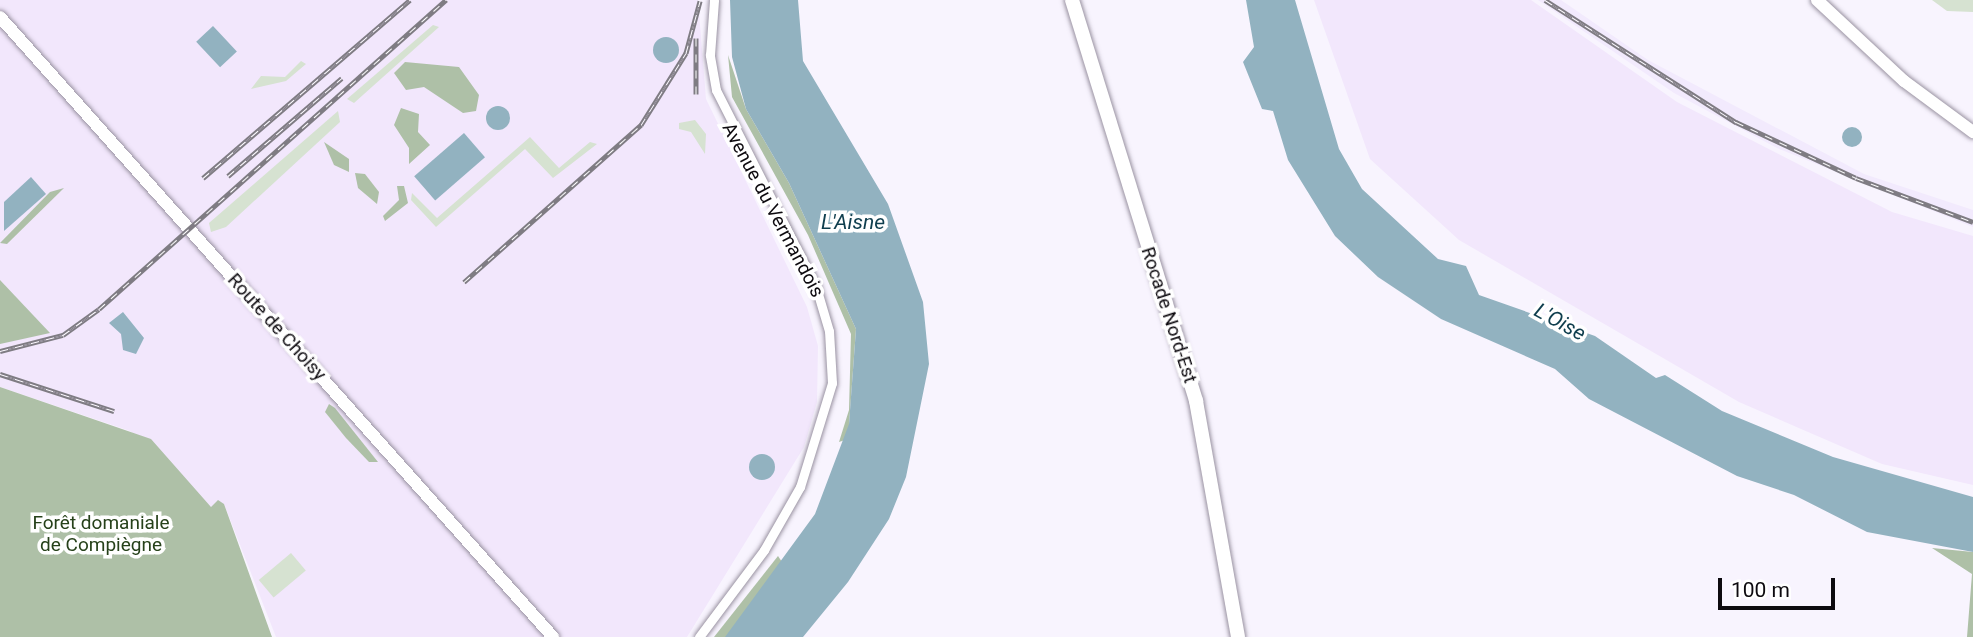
<!DOCTYPE html>
<html>
<head>
<meta charset="utf-8">
<style>
	body { margin:0 }
	#map { position:relative; width:1973px; height:637px; overflow:hidden; background:#f8f4fe; font-family:Roboto,sans-serif }
	div>[style] { position:absolute }
	.industrial>* { inset:0; background:#f2e7fc }
	.built>* { inset:0; background:#f2eafd }
	.green>* { inset:0; background:#d6e2d1; transform-origin:0 0 }
	.forest>* { inset:0; background:#aec0a7 }
	.water>* { inset:0; background:#92b2c0; transform-origin:0 0 }
	.round { border-radius:50% }
	.roads { filter:drop-shadow(0 0 2px #9a93a2) drop-shadow(0 0 2px #9a93a2) }
	.street>* { height:9px; margin:-4.5px; padding:0 4.5px; transform-origin:4.5px; border-radius:4.5px; background:#fff }
	.secondary>* { height:12px; margin:-6px; padding:0 6px; transform-origin:6px; border-radius:6px; background:#fff }
	.primary>* { height:14px; margin:-7px; padding:0 7px; transform-origin:7px; border-radius:7px; background:#fff }
	.rail>* { height:5px; margin-top:-2.5px; transform-origin:0; background:repeating-linear-gradient(90deg,#fff 0 8px,#7f7c83 0 16px); box-sizing:border-box; border-block:2px solid #7f7c83 }
	span { translate:-50% -50%; white-space:nowrap; text-align:center; line-height:1.15; -webkit-text-stroke:7px #fff; paint-order:stroke }
	.street-label { font-size:19px; color:#0d0a0f }
	.park-label { font-size:19px; color:#26411a }
	.water-label { font-size:21px; color:#0f3e4e; font-style:italic }
	.scale { position:absolute; left:1718px; top:578px; width:117px; height:32px; box-sizing:border-box; border:4px solid #0d0a0f; border-top:0; padding-left:9px; font-size:21px; line-height:24px; white-space:nowrap; color:#0d0a0f; -webkit-text-stroke:5px #fff; paint-order:stroke }
</style>
</head>
<body>
<div id="map">
	<div class="industrial">
		<i style="clip-path:polygon(0 0,698px 0,706px 99px,807px 307px,818px 346px,817px 402px,804px 447px,687px 637px,276px 637px,224px 504px,211px 507px,130px 431px,0 387px)"></i>
		<i style="clip-path:polygon(1314px 0,1531px 0,1677px 102px,1892px 212px,1973px 236px,1973px 485px,1882px 464px,1739px 402px,1459px 240px,1370px 159px)"></i>
	</div>
	<div class="built">
		<i style="clip-path:polygon(1538px 0,1561px 0,1648px 60px,1864px 174px,1973px 210px,1973px 227px,1777px 148px,1674px 93px)"></i>
	</div>
	<div class="green">
		<i style="clip-path:polygon(1932px 0,1973px 0,1973px 12px,1947px 11px)"></i>
		<i style="clip-path:polygon(433px 25px,439px 27px,354px 103px,347px 99px)"></i>
		<i style="clip-path:polygon(301px 61px,306px 64px,286px 81px,251px 89px,261px 76px,285px 77px)"></i>
		<i style="clip-path:polygon(338px 111px,340px 122px,226px 227px,211px 232px,209px 223px)"></i>
		<i style="clip-path:polygon(695px 120px,706px 134px,705px 154px,691px 132px,679px 129px,679px 123px)"></i>
		<i style="clip-path:polygon(530px 137px,559px 168px,590px 142px,597px 144px,553px 178px,525px 149px,436px 227px,411px 200px,412px 193px,437px 218px)"></i>
		<i style="left:291px;top:553px;width:23px;height:42px;rotate:50deg"></i>
	</div>
	<div class="forest">
		<i style="clip-path:polygon(728px 55px,746px 109px,789px 183px,856px 329px,848px 439px,839px 442px,849px 410px,851px 334px,808px 235px,732px 97px)"></i>
		<i style="clip-path:polygon(405px 62px,459px 67px,479px 95px,476px 111px,463px 113px,424px 87px,406px 90px,394px 73px)"></i>
		<i style="clip-path:polygon(401px 108px,419px 114px,418px 132px,430px 145px,409px 164px,409px 148px,394px 125px)"></i>
		<i style="clip-path:polygon(324px 142px,349px 159px,349px 172px,334px 165px)"></i>
		<i style="clip-path:polygon(355px 173px,365px 174px,379px 192px,377px 204px,358px 188px)"></i>
		<i style="clip-path:polygon(397px 186px,404px 186px,408px 203px,385px 221px,383px 216px,399px 200px)"></i>
		<i style="clip-path:polygon(64px 188px,7px 244px,0 243px,50px 192px)"></i>
		<i style="clip-path:polygon(0 280px,50px 333px,0 344px)"></i>
		<i style="clip-path:polygon(0 387px,151px 439px,211px 507px,218px 500px,224px 504px,272px 637px,0 637px)"></i>
		<i style="clip-path:polygon(329px 404px,335px 408px,378px 462px,369px 462px,346px 438px,325px 412px)"></i>
		<i style="clip-path:polygon(1932px 548px,1973px 552px,1973px 637px,1967px 637px,1972px 574px)"></i>
		<i style="clip-path:polygon(778px 556px,782px 562px,730px 637px,714px 637px)"></i>
	</div>
	<div class="water">
		<i style="clip-path:polygon(730px 0,798px 0,803px 61px,888px 204px,923px 302px,929px 364px,906px 477px,889px 519px,848px 582px,803px 637px,725px 637px,815px 514px,849px 424px,856px 329px,789px 183px,746px 109px,732px 57px)"></i>
		<i style="clip-path:polygon(1246px 0,1295px 0,1339px 149px,1362px 189px,1438px 259px,1466px 266px,1479px 295px,1595px 336px,1656px 378px,1665px 375px,1722px 411px,1833px 457px,1973px 497px,1973px 552px,1867px 532px,1794px 495px,1737px 476px,1589px 399px,1555px 369px,1441px 319px,1378px 277px,1335px 236px,1288px 160px,1273px 111px,1262px 109px,1243px 62px,1254px 47px)"></i>
		<i style="left:213px;top:26px;width:35px;height:23px;rotate:47deg"></i>
		<i class="round" style="left:653px;top:37px;width:26px;height:26px"></i>
		<i class="round" style="left:486px;top:106px;width:24px;height:24px"></i>
		<i class="round" style="left:1842px;top:127px;width:20px;height:20px"></i>
		<i style="left:464px;top:133px;width:32px;height:66px;rotate:49deg"></i>
		<i style="clip-path:polygon(31px 177px,46px 194px,4px 231px,4px 202px)"></i>
		<i style="clip-path:polygon(123px 312px,144px 338px,136px 354px,123px 350px,121px 334px,109px 323px)"></i>
		<i class="round" style="left:749px;top:454px;width:26px;height:26px"></i>
	</div>
	<div class="roads">
		<div class="street">
			<i style="left:699px;top:637px;width:109px;rotate:-53.2deg"></i>
			<i style="left:764px;top:550px;width:73px;rotate:-60.3deg"></i>
			<i style="left:800px;top:487px;width:109px;rotate:-72.9deg"></i>
			<i style="left:832px;top:383px;width:52px;rotate:-93.3deg"></i>
			<i style="left:829px;top:331px;width:46px;rotate:-106.5deg"></i>
			<i style="left:816px;top:287px;width:221px;rotate:-116.9deg"></i>
			<i style="left:716px;top:90px;width:36px;rotate:-100deg"></i>
			<i style="left:710px;top:55px;width:55px;rotate:-85.8deg"></i>
		</div>
		<div class="secondary">
			<i style="left:1817px;top:0;width:119px;rotate:43deg"></i>
			<i style="left:1904px;top:81px;width:86px;rotate:36.5deg"></i>
			<i style="left:0;top:17px;width:831px;rotate:48.27deg"></i>
		</div>
		<div class="primary">
			<i style="left:1072px;top:0;width:420px;rotate:72.8deg"></i>
			<i style="left:1196px;top:401px;width:240px;rotate:79.9deg"></i>
		</div>
	</div>
	<div class="rail">
		<i style="left:1545px;top:0;width:227px;rotate:32.6deg"></i>
		<i style="left:1736px;top:122px;width:132px;rotate:25deg"></i>
		<i style="left:1856px;top:178px;width:125px;rotate:20.6deg"></i>
		<i style="left:696px;top:94px;width:56px;rotate:-90deg"></i>
		<i style="left:228px;top:176px;width:150px;rotate:-40.7deg"></i>
		<i style="left:203px;top:178px;width:273px;rotate:-40.7deg"></i>
		<i style="left:464px;top:282px;width:237px;rotate:-41.6deg"></i>
		<i style="left:641px;top:125px;width:85px;rotate:-58deg"></i>
		<i style="left:686px;top:53px;width:54px;rotate:-74.9deg"></i>
		<i style="left:0;top:351px;width:65px;rotate:-14.3deg"></i>
		<i style="left:63px;top:335px;width:44px;rotate:-35.8deg"></i>
		<i style="left:99px;top:309px;width:465px;rotate:-41.7deg"></i>
		<i style="left:0;top:374px;width:120px;rotate:18deg"></i>
	</div>
	<div class="street-label">
		<span style="left:773px;top:210px;rotate:62deg">Avenue du Vermandois</span>
		<span style="left:1169px;top:315px;rotate:72deg">Rocade Nord-Est</span>
		<span style="left:277px;top:327px;rotate:48deg">Route de Choisy</span>
	</div>
	<div class="park-label">
		<span style="left:101px;top:534px">Forêt domaniale<br>de Compiègne</span>
	</div>
	<div class="water-label">
		<span style="left:853px;top:222px">L'Aisne</span>
		<span style="left:1560px;top:322px;rotate:29deg">L'Oise</span>
	</div>
	<div class="scale">100 m</div>
</div>
</body>
</html>
